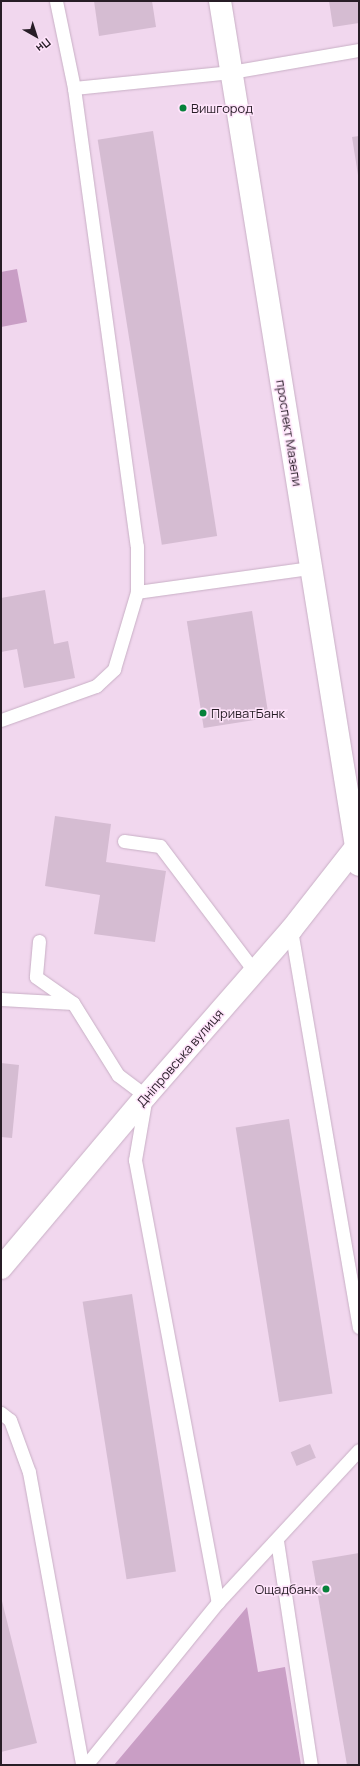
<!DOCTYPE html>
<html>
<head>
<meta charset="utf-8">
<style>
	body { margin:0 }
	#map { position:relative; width:360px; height:1766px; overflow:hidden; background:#f1d7ee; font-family:Manrope,sans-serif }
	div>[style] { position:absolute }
	.green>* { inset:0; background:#c99ec5 }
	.building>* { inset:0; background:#d5bcd2; transform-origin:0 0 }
	.roads { filter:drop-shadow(0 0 1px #c8afc5) drop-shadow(0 0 1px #c8afc5) }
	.service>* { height:13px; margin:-6.5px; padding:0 6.5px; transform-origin:6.5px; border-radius:6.5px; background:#fff }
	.minor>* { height:22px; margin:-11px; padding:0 11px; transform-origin:11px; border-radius:11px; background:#fff }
	.tertiary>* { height:22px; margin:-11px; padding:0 11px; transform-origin:11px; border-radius:11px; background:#fff }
	.dots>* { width:11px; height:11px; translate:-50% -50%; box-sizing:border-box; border:2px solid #ffe4fb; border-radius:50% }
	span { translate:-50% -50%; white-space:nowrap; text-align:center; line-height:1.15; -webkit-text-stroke:3px #ffe4fb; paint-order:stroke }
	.poi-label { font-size:13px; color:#271d26 }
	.left { translate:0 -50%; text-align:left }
	.right { translate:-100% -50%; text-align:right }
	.street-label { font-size:13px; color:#271d26 }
	.frame { position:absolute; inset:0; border:2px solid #271d26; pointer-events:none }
	.north { position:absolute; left:16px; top:16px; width:40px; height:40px; -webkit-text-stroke:3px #ffe4fb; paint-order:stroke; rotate:141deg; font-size:11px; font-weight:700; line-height:16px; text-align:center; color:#271d26 }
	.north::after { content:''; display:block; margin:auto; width:14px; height:18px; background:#271d26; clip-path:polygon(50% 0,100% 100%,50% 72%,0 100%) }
</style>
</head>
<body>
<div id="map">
	<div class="green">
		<i style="clip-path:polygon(17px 269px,27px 322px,1px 327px,1px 272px)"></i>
		<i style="clip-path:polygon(247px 1607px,258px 1672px,285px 1667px,301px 1765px,114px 1765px)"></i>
	</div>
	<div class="building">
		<i style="clip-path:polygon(94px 1px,152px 1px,156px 27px,99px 36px)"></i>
		<i style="clip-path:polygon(329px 1px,359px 1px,359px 23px,333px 27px)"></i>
		<i style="left:153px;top:131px;width:410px;height:56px;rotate:81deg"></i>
		<i style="clip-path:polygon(359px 136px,359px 175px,358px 175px,352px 137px)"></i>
		<i style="clip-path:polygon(45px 590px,54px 644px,68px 641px,75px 678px,24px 688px,17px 649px,1px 652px,1px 598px)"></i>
		<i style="left:252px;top:611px;width:108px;height:66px;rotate:81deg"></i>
		<i style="clip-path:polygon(55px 816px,111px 824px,106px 862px,166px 871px,155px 942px,94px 934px,100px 895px,45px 886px)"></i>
		<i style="clip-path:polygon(1px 1063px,19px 1065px,12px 1138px,1px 1137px)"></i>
		<i style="left:289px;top:1119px;width:278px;height:54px;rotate:81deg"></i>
		<i style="left:132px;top:1294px;width:281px;height:50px;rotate:81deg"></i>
		<i style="left:310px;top:1444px;width:15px;height:21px;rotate:67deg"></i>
		<i style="clip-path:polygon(359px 1553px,359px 1765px,347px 1765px,312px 1561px)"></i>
		<i style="clip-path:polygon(1px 1597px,37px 1743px,1px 1752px)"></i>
	</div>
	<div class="roads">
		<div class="service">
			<i style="left:56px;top:1px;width:89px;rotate:78.3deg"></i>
			<i style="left:74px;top:88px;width:462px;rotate:82.2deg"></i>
			<i style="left:137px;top:546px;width:46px;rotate:90deg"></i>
			<i style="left:74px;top:88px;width:158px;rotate:-5.8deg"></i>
			<i style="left:231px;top:72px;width:130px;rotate:-9.8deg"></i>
			<i style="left:1px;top:720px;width:101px;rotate:-19.7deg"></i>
			<i style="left:96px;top:686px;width:25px;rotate:-43deg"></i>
			<i style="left:114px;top:669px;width:80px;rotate:-73.4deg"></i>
			<i style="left:137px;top:592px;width:176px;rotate:-7.9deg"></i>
			<i style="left:124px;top:841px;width:36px;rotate:8deg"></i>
			<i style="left:160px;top:846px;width:158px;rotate:53deg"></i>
			<i style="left:291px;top:930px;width:403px;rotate:80.3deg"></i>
			<i style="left:39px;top:941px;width:36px;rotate:95deg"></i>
			<i style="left:36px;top:977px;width:45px;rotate:35.1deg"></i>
			<i style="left:1px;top:999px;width:72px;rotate:3.2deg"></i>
			<i style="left:73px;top:1003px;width:85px;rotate:58deg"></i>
			<i style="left:118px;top:1075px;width:35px;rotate:37deg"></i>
			<i style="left:146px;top:1096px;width:65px;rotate:99.8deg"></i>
			<i style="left:135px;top:1160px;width:450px;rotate:79.4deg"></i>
			<i style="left:1px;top:1413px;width:11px;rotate:38deg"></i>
			<i style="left:10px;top:1420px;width:55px;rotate:69.9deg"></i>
			<i style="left:29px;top:1472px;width:298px;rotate:79.7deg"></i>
			<i style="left:277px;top:1541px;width:227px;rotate:81.4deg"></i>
			<i style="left:86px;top:1765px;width:210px;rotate:-51deg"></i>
			<i style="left:218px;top:1602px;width:207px;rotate:-47.2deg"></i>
		</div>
		<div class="minor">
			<i style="left:1px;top:1268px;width:225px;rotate:-49.9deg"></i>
			<i style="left:146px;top:1096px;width:220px;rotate:-48.9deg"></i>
			<i style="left:291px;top:930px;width:105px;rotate:-51.9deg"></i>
		</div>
		<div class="tertiary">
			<i style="left:220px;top:1px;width:875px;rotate:80.86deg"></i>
		</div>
	</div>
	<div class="dots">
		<i style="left:183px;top:108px;background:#06813a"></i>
		<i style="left:203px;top:713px;background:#06813a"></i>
		<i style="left:326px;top:1589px;background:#06813a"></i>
	</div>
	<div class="poi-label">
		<span class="left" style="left:191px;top:108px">Вишгород</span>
		<span class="left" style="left:211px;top:713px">ПриватБанк</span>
		<span class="right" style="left:318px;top:1589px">Ощадбанк</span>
	</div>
	<div class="street-label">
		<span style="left:289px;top:433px;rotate:81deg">проспект Мазепи</span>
		<span style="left:180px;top:1058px;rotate:-49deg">Дніпровська вулиця</span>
	</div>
	<div class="frame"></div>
	<div class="north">Пн</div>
</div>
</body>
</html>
